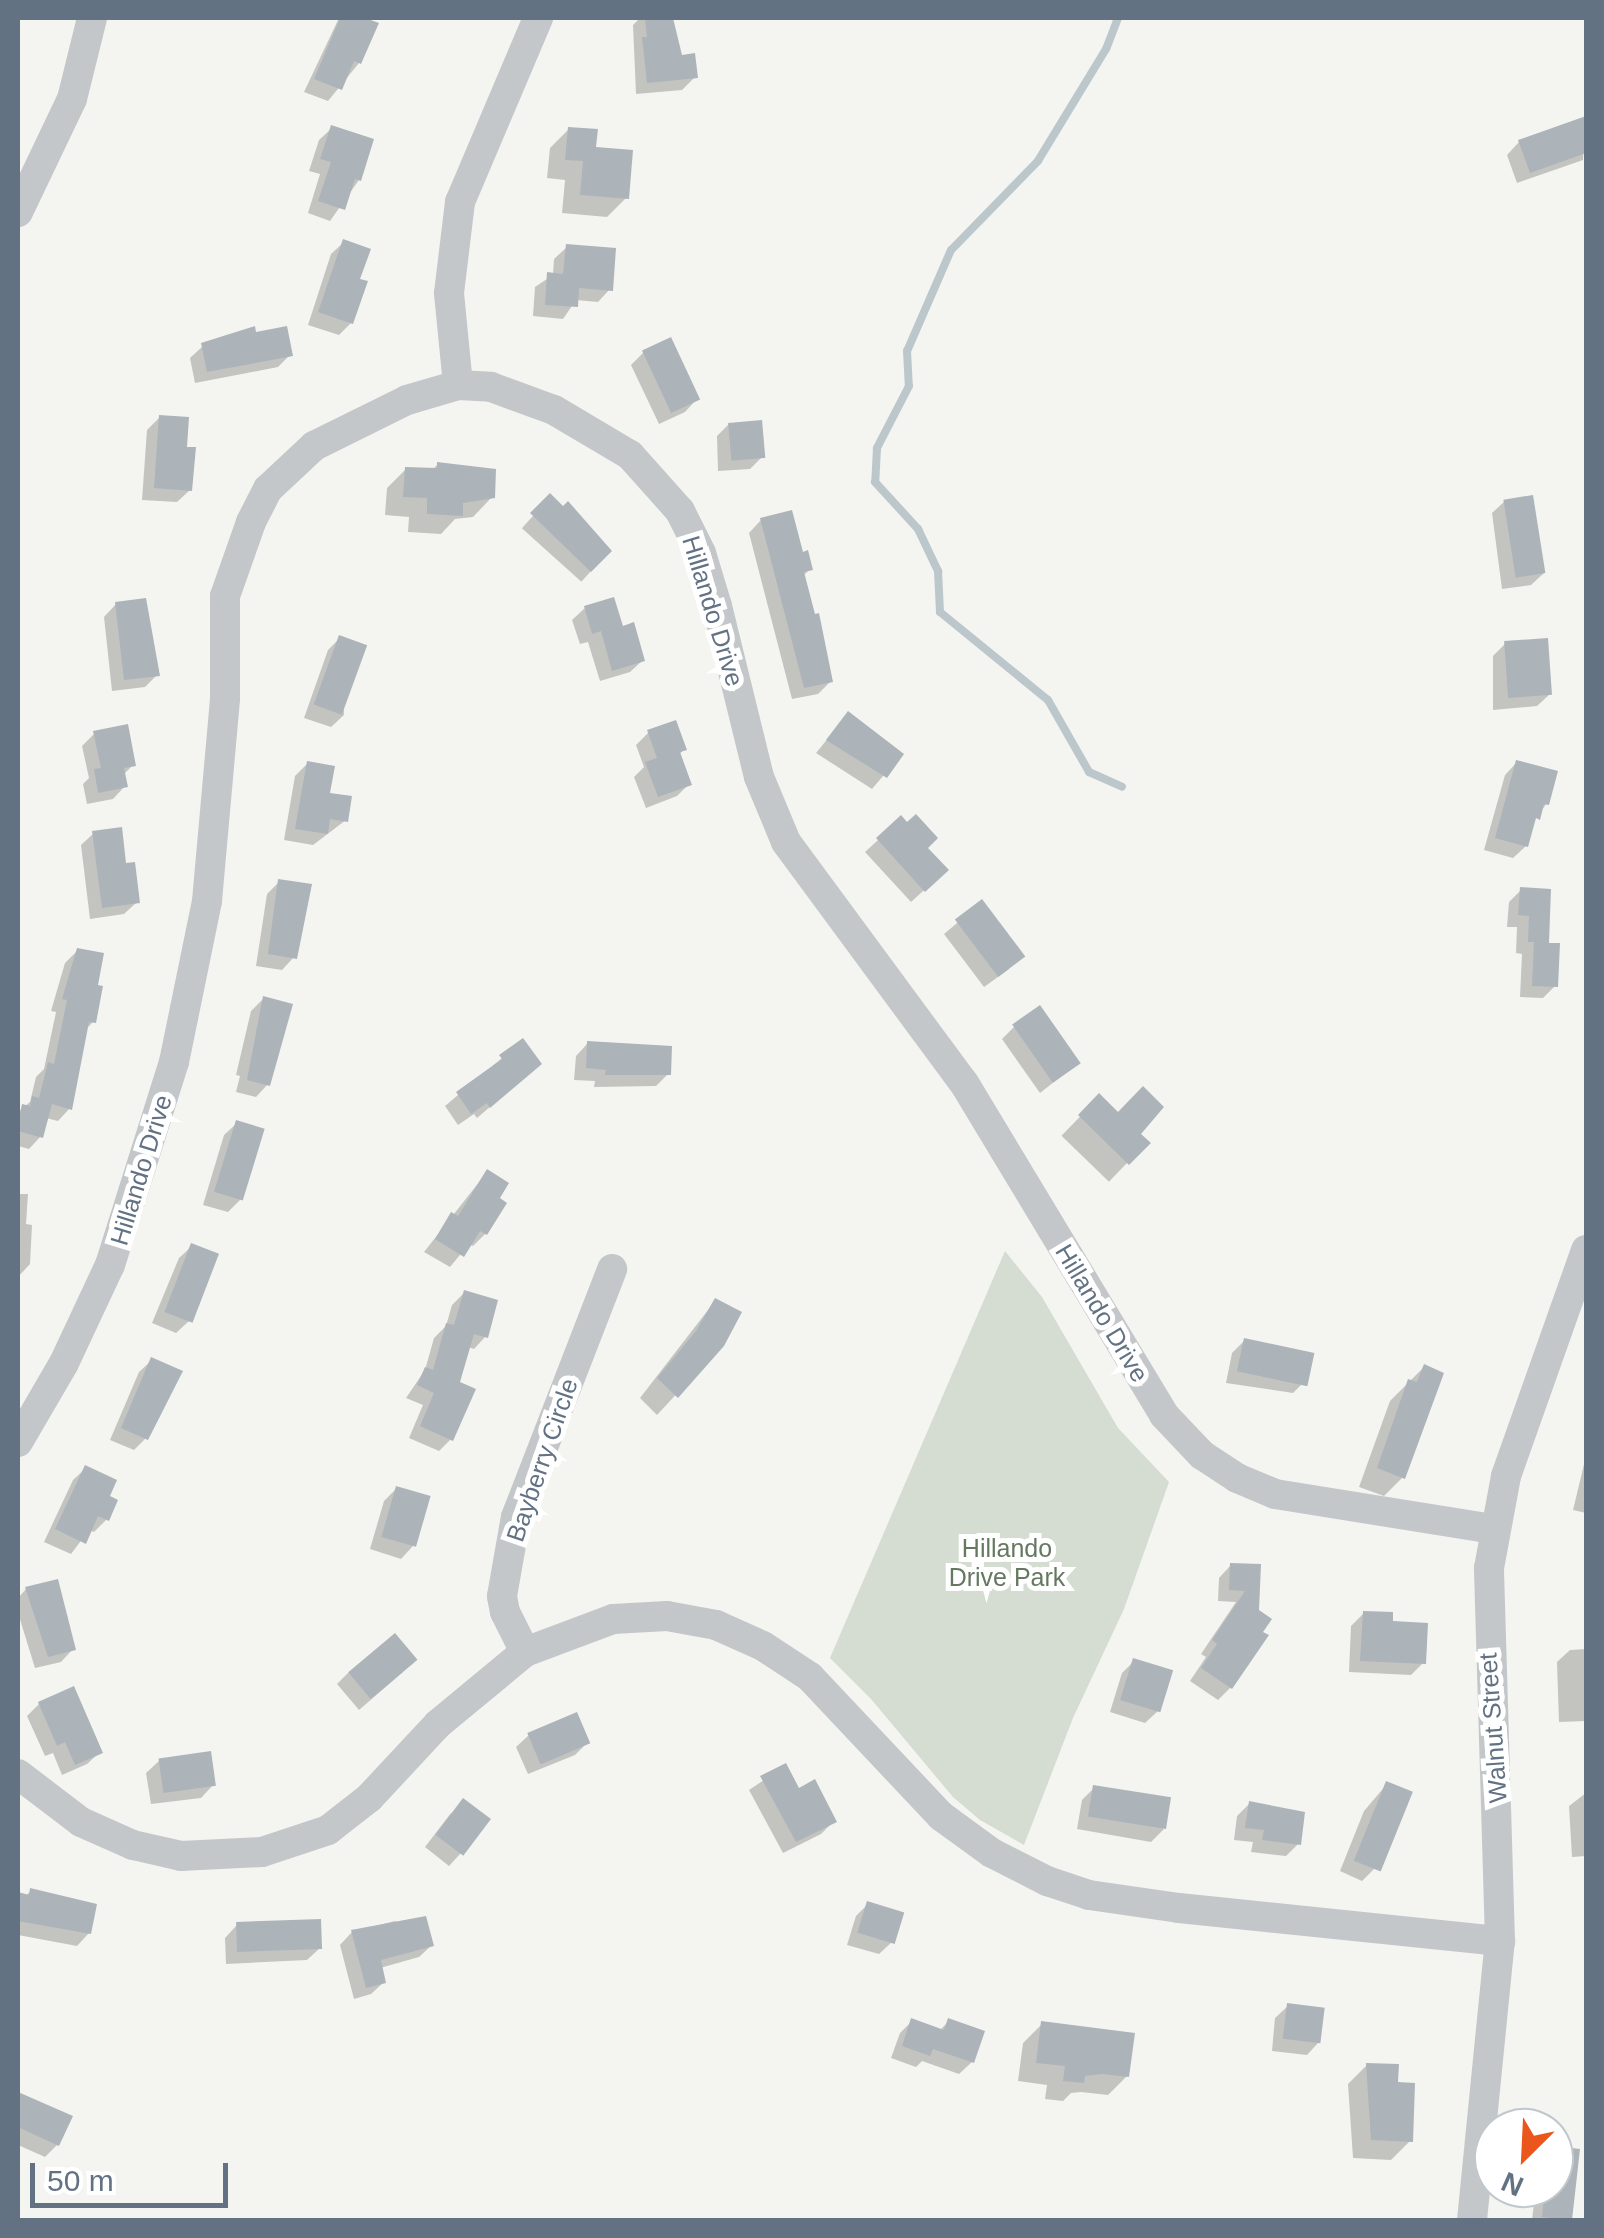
<!DOCTYPE html>
<html>
<head>
<meta charset="utf-8">
<style>
	body { margin:0 }
	#map { position:relative; width:1604px; height:2238px; overflow:hidden; background:#f4f5f0; font-family:Arial,sans-serif }
	div>[style] { position:absolute }
	.green>* { inset:0; background:#d5dcd1 }
	.shadow>* { inset:0; background:#0003; transform-origin:0 0 }
	.stream>* { height:8px; margin:-4px; padding:0 4px; transform-origin:4px; border-radius:4px; background:#bcc7cc }
	.building>* { inset:0; background:#acb3b9; transform-origin:0 0 }
	.minor>* { height:30px; margin:-15px; padding:0 15px; transform-origin:15px; border-radius:15px; background:#c4c7ca }
	span { translate:-50% -50%; white-space:nowrap; text-align:center; line-height:1.15; -webkit-text-stroke:10px #fff; paint-order:stroke }
	.street-label { font-size:25px; color:#627283 }
	.park-label { font-size:25px; color:#657961 }
	.frame { position:absolute; inset:0; border:20px solid #627283; pointer-events:none }
	.north { position:absolute; left:1474px; top:2108px; width:100px; height:100px; box-sizing:border-box; background:#fff; border:2px solid #c0c7cd; border-radius:50%; rotate:204deg; font-size:28px; font-weight:700; line-height:40px; text-align:center; color:#627283 }
	.north::after { content:''; display:block; margin:auto; width:35px; height:45px; background:#ea561b; clip-path:polygon(50% 0,100% 100%,50% 72%,0 100%) }
	.scale { position:absolute; left:30px; top:2163px; width:198px; height:45px; box-sizing:border-box; border:5px solid #627283; border-top:0; padding-left:12px; font-size:30px; line-height:35px; white-space:nowrap; color:#627283; -webkit-text-stroke:8px #fff; paint-order:stroke }
</style>
</head>
<body>
<div id="map">
	<div class="green">
		<i style="clip-path:polygon(1005px 1251px,1042px 1297px,1118px 1428px,1169px 1482px,1124px 1609px,1073px 1718px,1024px 1845px,980px 1820px,953px 1797px,871px 1699px,830px 1658px)"></i>
	</div>
	<div class="shadow">
		<i style="clip-path:polygon(339px 18px,358px 18px,375px 24px,359px 63px,328px 101px,304px 92px)"></i>
		<i style="clip-path:polygon(640px 18px,671px 18px,680px 58px,695px 77px,682px 90px,636px 94px,633px 25px)"></i>
		<i style="clip-path:polygon(1585px 119px,1583px 160px,1517px 183px,1507px 155px,1519px 142px)"></i>
		<i style="clip-path:polygon(332px 128px,359px 180px,330px 221px,308px 213px,320px 174px,309px 171px,319px 140px)"></i>
		<i style="clip-path:polygon(569px 129px,594px 149px,626px 198px,607px 217px,562px 213px,565px 180px,547px 178px,550px 148px)"></i>
		<i style="clip-path:polygon(344px 242px,351px 323px,339px 335px,308px 325px,331px 254px)"></i>
		<i style="clip-path:polygon(567px 247px,610px 289px,598px 302px,576px 300px,563px 319px,533px 316px,535px 287px,553px 275px,554px 259px)"></i>
		<i style="clip-path:polygon(254px 335px,290px 355px,278px 367px,195px 383px,190px 358px,203px 346px)"></i>
		<i style="clip-path:polygon(644px 352px,697px 399px,685px 412px,659px 424px,631px 365px)"></i>
		<i style="clip-path:polygon(160px 417px,184px 449px,190px 490px,177px 502px,142px 500px,147px 430px)"></i>
		<i style="clip-path:polygon(729px 424px,762px 457px,750px 469px,718px 471px,717px 436px)"></i>
		<i style="clip-path:polygon(438px 464px,492px 497px,473px 517px,455px 519px,441px 534px,408px 532px,409px 517px,385px 515px,387px 488px,406px 469px,431px 471px)"></i>
		<i style="left:550px;top:497px;width:80px;height:42px;rotate:42deg"></i>
		<i style="clip-path:polygon(1505px 501px,1544px 573px,1531px 585px,1502px 589px,1492px 513px)"></i>
		<i style="clip-path:polygon(761px 520px,801px 555px,810px 569px,803px 576px,831px 681px,818px 694px,792px 699px,749px 533px)"></i>
		<i style="clip-path:polygon(116px 604px,157px 675px,145px 687px,112px 691px,104px 617px)"></i>
		<i style="clip-path:polygon(585px 608px,643px 660px,630px 672px,600px 681px,588px 642px,580px 644px,572px 620px)"></i>
		<i style="clip-path:polygon(340px 638px,344px 715px,331px 727px,304px 718px,328px 650px)"></i>
		<i style="clip-path:polygon(1505px 644px,1550px 694px,1537px 706px,1493px 710px,1493px 656px)"></i>
		<i style="clip-path:polygon(848px 714px,901px 755px,872px 789px,816px 753px)"></i>
		<i style="clip-path:polygon(649px 732px,684px 749px,679px 755px,689px 784px,677px 796px,646px 808px,634px 777px,644px 767px,636px 745px)"></i>
		<i style="clip-path:polygon(95px 733px,133px 765px,123px 775px,125px 786px,113px 799px,87px 804px,83px 784px,89px 778px,82px 746px)"></i>
		<i style="clip-path:polygon(1517px 762px,1547px 803px,1531px 825px,1526px 846px,1513px 858px,1484px 850px,1505px 775px)"></i>
		<i style="clip-path:polygon(307px 764px,346px 820px,313px 845px,284px 840px,295px 776px)"></i>
		<i style="clip-path:polygon(901px 819px,925px 848px,933px 882px,911px 902px,865px 852px)"></i>
		<i style="clip-path:polygon(94px 833px,124px 866px,137px 902px,124px 914px,90px 919px,81px 845px)"></i>
		<i style="clip-path:polygon(279px 882px,294px 957px,282px 970px,256px 966px,267px 894px)"></i>
		<i style="clip-path:polygon(1521px 890px,1546px 945px,1555px 986px,1543px 998px,1520px 997px,1522px 954px,1516px 953px,1517px 927px,1507px 927px,1509px 902px)"></i>
		<i style="clip-path:polygon(981px 903px,1009px 969px,984px 987px,944px 934px)"></i>
		<i style="clip-path:polygon(78px 950px,93px 1022px,84px 1031px,70px 1108px,58px 1121px,46px 1118px,41px 1136px,29px 1149px,18px 1146px,18px 1112px,30px 1102px,36px 1077px,44px 1069px,56px 1012px,51px 1011px,65px 963px)"></i>
		<i style="clip-path:polygon(263px 999px,268px 1084px,256px 1097px,236px 1092px,240px 1076px,236px 1075px,251px 1011px)"></i>
		<i style="clip-path:polygon(1014px 1027px,1078px 1063px,1040px 1093px,1002px 1039px)"></i>
		<i style="clip-path:polygon(522px 1041px,526px 1076px,477px 1118px,474px 1114px,458px 1125px,445px 1106px)"></i>
		<i style="clip-path:polygon(588px 1043px,668px 1074px,656px 1086px,594px 1087px,595px 1081px,574px 1080px,576px 1056px)"></i>
		<i style="left:1099px;top:1097px;width:66px;height:54px;rotate:44deg"></i>
		<i style="clip-path:polygon(237px 1123px,240px 1200px,228px 1212px,203px 1205px,224px 1135px)"></i>
		<i style="clip-path:polygon(487px 1172px,485px 1234px,473px 1246px,469px 1244px,450px 1267px,424px 1252px)"></i>
		<i style="clip-path:polygon(18px 1194px,28px 1194px,26px 1224px,32px 1225px,30px 1264px,18px 1277px)"></i>
		<i style="clip-path:polygon(192px 1246px,189px 1321px,176px 1333px,152px 1323px,179px 1258px)"></i>
		<i style="clip-path:polygon(464px 1293px,486px 1336px,474px 1349px,468px 1347px,457px 1383px,451px 1439px,439px 1451px,409px 1438px,423px 1405px,406px 1398px,425px 1370px,434px 1338px,446px 1326px,452px 1305px)"></i>
		<i style="clip-path:polygon(715px 1301px,722px 1345px,657px 1415px,640px 1398px)"></i>
		<i style="clip-path:polygon(1245px 1340px,1305px 1381px,1293px 1393px,1226px 1383px,1232px 1353px)"></i>
		<i style="clip-path:polygon(152px 1360px,146px 1438px,134px 1450px,110px 1440px,139px 1372px)"></i>
		<i style="clip-path:polygon(1424px 1367px,1403px 1477px,1384px 1496px,1359px 1487px,1390px 1401px)"></i>
		<i style="clip-path:polygon(1586px 1456px,1586px 1513px,1573px 1510px)"></i>
		<i style="clip-path:polygon(86px 1468px,106px 1497px,107px 1519px,94px 1532px,89px 1530px,71px 1554px,44px 1542px,73px 1480px)"></i>
		<i style="clip-path:polygon(396px 1489px,413px 1546px,401px 1559px,370px 1549px,384px 1501px)"></i>
		<i style="clip-path:polygon(1231px 1565px,1259px 1569px,1230px 1688px,1218px 1700px,1190px 1681px,1206px 1657px,1201px 1654px,1236px 1602px,1218px 1601px,1219px 1578px)"></i>
		<i style="clip-path:polygon(26px 1589px,73px 1649px,61px 1662px,35px 1668px,18px 1613px,18px 1598px)"></i>
		<i style="clip-path:polygon(1364px 1613px,1390px 1623px,1423px 1663px,1411px 1675px,1349px 1672px,1351px 1626px)"></i>
		<i style="clip-path:polygon(1586px 1649px,1586px 1721px,1559px 1722px,1557px 1662px,1570px 1650px)"></i>
		<i style="clip-path:polygon(1134px 1661px,1158px 1711px,1145px 1723px,1110px 1712px,1122px 1673px)"></i>
		<i style="clip-path:polygon(349px 1672px,403px 1672px,359px 1710px,337px 1684px)"></i>
		<i style="clip-path:polygon(39px 1704px,100px 1752px,87px 1764px,62px 1775px,53px 1753px,45px 1756px,27px 1716px)"></i>
		<i style="clip-path:polygon(529px 1735px,587px 1743px,575px 1755px,528px 1774px,516px 1747px)"></i>
		<i style="clip-path:polygon(159px 1761px,213px 1785px,201px 1798px,151px 1804px,146px 1773px)"></i>
		<i style="clip-path:polygon(785px 1766px,798px 1791px,834px 1821px,821px 1834px,783px 1853px,749px 1790px)"></i>
		<i style="clip-path:polygon(1387px 1784px,1375px 1868px,1362px 1881px,1340px 1871px,1364px 1811px)"></i>
		<i style="clip-path:polygon(1094px 1788px,1164px 1829px,1151px 1842px,1077px 1829px,1082px 1800px)"></i>
		<i style="clip-path:polygon(1586px 1793px,1586px 1856px,1572px 1857px,1569px 1806px)"></i>
		<i style="clip-path:polygon(1250px 1803px,1298px 1844px,1286px 1856px,1251px 1852px,1253px 1842px,1234px 1840px,1237px 1816px)"></i>
		<i style="clip-path:polygon(451px 1813px,461px 1853px,449px 1866px,425px 1847px)"></i>
		<i style="clip-path:polygon(31px 1891px,89px 1933px,77px 1946px,18px 1935px,18px 1895px,25px 1896px)"></i>
		<i style="clip-path:polygon(868px 1904px,892px 1942px,879px 1954px,847px 1945px,856px 1916px)"></i>
		<i style="clip-path:polygon(395px 1921px,432px 1945px,419px 1957px,380px 1968px,384px 1982px,371px 1994px,354px 1999px,340px 1945px,352px 1932px)"></i>
		<i style="clip-path:polygon(237px 1925px,320px 1948px,307px 1960px,226px 1964px,225px 1938px)"></i>
		<i style="clip-path:polygon(1288px 2006px,1319px 2042px,1307px 2055px,1272px 2051px,1275px 2018px)"></i>
		<i style="clip-path:polygon(912px 2021px,939px 2031px,949px 2021px,972px 2062px,959px 2074px,922px 2061px,916px 2067px,891px 2058px,900px 2033px)"></i>
		<i style="clip-path:polygon(1042px 2024px,1127px 2076px,1108px 2095px,1081px 2092px,1071px 2093px,1063px 2101px,1045px 2099px,1047px 2085px,1018px 2081px,1023px 2043px)"></i>
		<i style="clip-path:polygon(1367px 2065px,1396px 2085px,1410px 2141px,1391px 2160px,1353px 2158px,1348px 2084px)"></i>
		<i style="clip-path:polygon(18px 2094px,70px 2118px,57px 2145px,45px 2157px,18px 2145px)"></i>
		<i style="clip-path:polygon(1554px 2149px,1570px 2219px,1532px 2220px,1534px 2203px,1526px 2202px,1528px 2188px,1554px 2188px)"></i>
	</div>
	<div class="stream">
		<i style="left:1118px;top:18px;width:33px;rotate:111deg"></i>
		<i style="left:1106px;top:49px;width:131px;rotate:121.3deg"></i>
		<i style="left:1038px;top:161px;width:124px;rotate:134.3deg"></i>
		<i style="left:951px;top:250px;width:110px;rotate:113.5deg"></i>
		<i style="left:907px;top:351px;width:35px;rotate:87deg"></i>
		<i style="left:909px;top:386px;width:70px;rotate:117.3deg"></i>
		<i style="left:877px;top:448px;width:34px;rotate:93deg"></i>
		<i style="left:875px;top:482px;width:64px;rotate:47.5deg"></i>
		<i style="left:918px;top:529px;width:47px;rotate:64.5deg"></i>
		<i style="left:938px;top:571px;width:41px;rotate:87.2deg"></i>
		<i style="left:940px;top:612px;width:139px;rotate:39.2deg"></i>
		<i style="left:1048px;top:700px;width:83px;rotate:60.3deg"></i>
		<i style="left:1089px;top:772px;width:36px;rotate:24deg"></i>
	</div>
	<div class="building">
		<i style="clip-path:polygon(340px 18px,365px 18px,379px 23px,361px 64px,354px 61px,342px 90px,314px 79px)"></i>
		<i style="clip-path:polygon(645px 18px,673px 18px,682px 55px,695px 53px,698px 78px,647px 83px,642px 37px,647px 37px)"></i>
		<i style="clip-path:polygon(1586px 116px,1586px 153px,1530px 173px,1518px 140px)"></i>
		<i style="clip-path:polygon(331px 125px,374px 139px,361px 181px,355px 179px,345px 210px,318px 201px,331px 162px,320px 159px)"></i>
		<i style="clip-path:polygon(568px 127px,598px 129px,596px 147px,633px 150px,629px 199px,580px 195px,583px 161px,565px 160px)"></i>
		<i style="clip-path:polygon(343px 239px,371px 249px,360px 279px,368px 281px,353px 324px,318px 312px)"></i>
		<i style="clip-path:polygon(566px 244px,616px 248px,613px 291px,579px 288px,578px 307px,545px 305px,547px 272px,563px 274px)"></i>
		<i style="clip-path:polygon(255px 326px,256px 332px,287px 326px,293px 356px,207px 372px,201px 343px)"></i>
		<i style="left:671px;top:337px;width:69px;height:32px;rotate:65deg"></i>
		<i style="clip-path:polygon(159px 415px,189px 417px,187px 447px,196px 447px,192px 491px,154px 488px)"></i>
		<i style="left:762px;top:420px;width:38px;height:34px;rotate:85deg"></i>
		<i style="clip-path:polygon(437px 462px,496px 469px,495px 498px,463px 503px,463px 516px,427px 514px,427px 498px,403px 497px,405px 467px,437px 468px)"></i>
		<i style="clip-path:polygon(550px 493px,563px 506px,568px 501px,612px 551px,591px 572px,530px 513px)"></i>
		<i style="left:1533px;top:495px;width:79px;height:30px;rotate:81deg"></i>
		<i style="clip-path:polygon(792px 510px,803px 552px,808px 550px,813px 570px,804px 572px,815px 614px,819px 613px,833px 682px,804px 688px,760px 518px)"></i>
		<i style="clip-path:polygon(614px 597px,623px 626px,634px 622px,645px 661px,612px 671px,601px 631px,592px 634px,584px 606px)"></i>
		<i style="clip-path:polygon(146px 598px,160px 676px,124px 680px,115px 602px)"></i>
		<i style="left:339px;top:635px;width:30px;height:74px;rotate:20deg"></i>
		<i style="left:1548px;top:638px;width:57px;height:44px;rotate:86deg"></i>
		<i style="clip-path:polygon(848px 711px,904px 754px,887px 778px,826px 740px)"></i>
		<i style="clip-path:polygon(676px 720px,687px 750px,680px 752px,692px 785px,658px 797px,645px 762px,657px 758px,647px 730px)"></i>
		<i style="clip-path:polygon(128px 724px,136px 766px,124px 768px,128px 787px,98px 793px,94px 769px,101px 768px,93px 731px)"></i>
		<i style="clip-path:polygon(1516px 760px,1558px 771px,1549px 805px,1544px 804px,1540px 820px,1536px 818px,1528px 847px,1495px 838px)"></i>
		<i style="clip-path:polygon(307px 761px,335px 766px,330px 793px,352px 796px,348px 822px,330px 819px,328px 834px,295px 829px)"></i>
		<i style="clip-path:polygon(916px 814px,938px 838px,928px 848px,949px 870px,925px 892px,876px 838px,901px 815px,907px 822px)"></i>
		<i style="clip-path:polygon(122px 827px,126px 863px,135px 862px,140px 903px,102px 908px,92px 831px)"></i>
		<i style="clip-path:polygon(278px 879px,312px 884px,297px 959px,268px 954px)"></i>
		<i style="clip-path:polygon(1520px 887px,1551px 889px,1549px 943px,1560px 943px,1558px 987px,1532px 986px,1534px 942px,1528px 942px,1529px 916px,1518px 915px)"></i>
		<i style="left:982px;top:899px;width:72px;height:34px;rotate:53deg"></i>
		<i style="clip-path:polygon(77px 948px,104px 953px,98px 985px,103px 986px,96px 1023px,89px 1022px,72px 1110px,52px 1104px,43px 1138px,18px 1131px,18px 1123px,22px 1104px,30px 1106px,32px 1096px,39px 1098px,48px 1062px,54px 1064px,67px 1000px,62px 999px)"></i>
		<i style="clip-path:polygon(263px 996px,293px 1004px,270px 1086px,247px 1080px)"></i>
		<i style="left:1040px;top:1005px;width:71px;height:34px;rotate:55deg"></i>
		<i style="clip-path:polygon(523px 1038px,542px 1064px,490px 1108px,487px 1103px,471px 1114px,456px 1092px,502px 1059px,499px 1055px)"></i>
		<i style="clip-path:polygon(587px 1041px,672px 1046px,671px 1075px,605px 1075px,606px 1070px,586px 1068px)"></i>
		<i style="clip-path:polygon(1143px 1086px,1164px 1107px,1141px 1134px,1151px 1143px,1129px 1165px,1078px 1115px,1099px 1093px,1118px 1112px)"></i>
		<i style="left:236px;top:1120px;width:30px;height:75px;rotate:17deg"></i>
		<i style="clip-path:polygon(487px 1169px,509px 1183px,500px 1198px,507px 1203px,487px 1235px,480px 1231px,464px 1257px,435px 1239px,451px 1212px,458px 1216px)"></i>
		<i style="left:191px;top:1243px;width:30px;height:74px;rotate:21deg"></i>
		<i style="clip-path:polygon(464px 1290px,498px 1300px,488px 1338px,474px 1334px,460px 1382px,476px 1389px,453px 1441px,420px 1426px,434px 1393px,417px 1385px,425px 1367px,433px 1370px,446px 1323px,454px 1325px)"></i>
		<i style="clip-path:polygon(715px 1298px,742px 1312px,724px 1346px,678px 1398px,657px 1378px,696px 1331px)"></i>
		<i style="left:1244px;top:1338px;width:72px;height:34px;rotate:12deg"></i>
		<i style="clip-path:polygon(151px 1357px,183px 1371px,148px 1440px,121px 1428px)"></i>
		<i style="clip-path:polygon(1424px 1364px,1444px 1373px,1405px 1479px,1377px 1468px,1408px 1379px,1417px 1382px)"></i>
		<i style="clip-path:polygon(85px 1465px,117px 1480px,110px 1496px,118px 1500px,109px 1521px,98px 1516px,86px 1544px,55px 1529px)"></i>
		<i style="left:396px;top:1486px;width:36px;height:53px;rotate:16deg"></i>
		<i style="clip-path:polygon(1230px 1563px,1261px 1564px,1259px 1610px,1272px 1619px,1263px 1632px,1269px 1635px,1232px 1689px,1201px 1668px,1217px 1644px,1212px 1640px,1245px 1591px,1229px 1590px)"></i>
		<i style="clip-path:polygon(58px 1579px,76px 1650px,48px 1657px,25px 1587px)"></i>
		<i style="clip-path:polygon(1363px 1611px,1393px 1612px,1393px 1621px,1428px 1623px,1426px 1664px,1360px 1661px)"></i>
		<i style="left:395px;top:1633px;width:35px;height:61px;rotate:50deg"></i>
		<i style="left:1133px;top:1658px;width:42px;height:44px;rotate:17deg"></i>
		<i style="clip-path:polygon(74px 1686px,103px 1753px,75px 1765px,65px 1742px,57px 1746px,38px 1702px)"></i>
		<i style="left:577px;top:1712px;width:34px;height:54px;rotate:67deg"></i>
		<i style="left:211px;top:1751px;width:35px;height:53px;rotate:82deg"></i>
		<i style="clip-path:polygon(786px 1763px,799px 1788px,815px 1779px,837px 1822px,796px 1842px,760px 1776px)"></i>
		<i style="left:1386px;top:1781px;width:29px;height:86px;rotate:22deg"></i>
		<i style="left:1093px;top:1785px;width:79px;height:32px;rotate:9deg"></i>
		<i style="left:463px;top:1798px;width:35px;height:46px;rotate:37deg"></i>
		<i style="clip-path:polygon(1249px 1801px,1305px 1812px,1301px 1845px,1262px 1840px,1264px 1830px,1245px 1828px)"></i>
		<i style="clip-path:polygon(30px 1888px,97px 1904px,91px 1934px,18px 1921px,18px 1892px,29px 1895px)"></i>
		<i style="left:867px;top:1901px;width:39px;height:33px;rotate:17deg"></i>
		<i style="clip-path:polygon(426px 1916px,434px 1946px,381px 1960px,386px 1983px,366px 1988px,351px 1930px)"></i>
		<i style="left:321px;top:1919px;width:30px;height:85px;rotate:88deg"></i>
		<i style="left:1287px;top:2003px;width:38px;height:36px;rotate:7deg"></i>
		<i style="clip-path:polygon(911px 2018px,944px 2030px,948px 2018px,985px 2031px,974px 2063px,933px 2049px,930px 2056px,902px 2046px)"></i>
		<i style="clip-path:polygon(1041px 2021px,1135px 2033px,1129px 2077px,1102px 2074px,1085px 2076px,1084px 2083px,1063px 2081px,1065px 2066px,1036px 2063px)"></i>
		<i style="clip-path:polygon(1366px 2063px,1399px 2064px,1398px 2082px,1415px 2083px,1413px 2142px,1371px 2140px)"></i>
		<i style="clip-path:polygon(18px 2092px,73px 2116px,59px 2146px,18px 2127px)"></i>
		<i style="clip-path:polygon(1554px 2146px,1580px 2149px,1572px 2220px,1542px 2217px,1545px 2188px,1554px 2188px)"></i>
	</div>
	<div class="minor">
		<i style="left:18px;top:212px;width:125px;rotate:-64.5deg"></i>
		<i style="left:72px;top:99px;width:83px;rotate:-76.1deg"></i>
		<i style="left:458px;top:385px;width:92px;rotate:-95.6deg"></i>
		<i style="left:449px;top:293px;width:92px;rotate:-83.1deg"></i>
		<i style="left:460px;top:202px;width:200px;rotate:-67deg"></i>
		<i style="left:18px;top:1442px;width:91px;rotate:-59.8deg"></i>
		<i style="left:64px;top:1363px;width:108px;rotate:-64.9deg"></i>
		<i style="left:110px;top:1265px;width:213px;rotate:-72.5deg"></i>
		<i style="left:174px;top:1062px;width:164px;rotate:-78.4deg"></i>
		<i style="left:207px;top:901px;width:204px;rotate:-84.9deg"></i>
		<i style="left:225px;top:698px;width:102px;rotate:-90deg"></i>
		<i style="left:225px;top:596px;width:78px;rotate:-70.6deg"></i>
		<i style="left:251px;top:522px;width:37px;rotate:-63deg"></i>
		<i style="left:268px;top:489px;width:63px;rotate:-43.1deg"></i>
		<i style="left:314px;top:446px;width:104px;rotate:-26.3deg"></i>
		<i style="left:407px;top:400px;width:53px;rotate:-16.4deg"></i>
		<i style="left:458px;top:385px;width:33px;rotate:3deg"></i>
		<i style="left:491px;top:387px;width:67px;rotate:20.1deg"></i>
		<i style="left:554px;top:410px;width:88px;rotate:30.6deg"></i>
		<i style="left:630px;top:455px;width:75px;rotate:48.2deg"></i>
		<i style="left:680px;top:511px;width:47px;rotate:63.4deg"></i>
		<i style="left:701px;top:553px;width:55px;rotate:73.2deg"></i>
		<i style="left:717px;top:606px;width:176px;rotate:76.2deg"></i>
		<i style="left:759px;top:777px;width:70px;rotate:67.4deg"></i>
		<i style="left:786px;top:842px;width:300px;rotate:53.6deg"></i>
		<i style="left:964px;top:1083px;width:388px;rotate:58.9deg"></i>
		<i style="left:1164px;top:1415px;width:55px;rotate:46.5deg"></i>
		<i style="left:1202px;top:1455px;width:42px;rotate:33.3deg"></i>
		<i style="left:1237px;top:1478px;width:41px;rotate:22.8deg"></i>
		<i style="left:1275px;top:1494px;width:221px;rotate:9.1deg"></i>
		<i style="left:525px;top:1652px;width:45px;rotate:-116.6deg"></i>
		<i style="left:505px;top:1612px;width:16px;rotate:-101deg"></i>
		<i style="left:502px;top:1596px;width:80px;rotate:-80deg"></i>
		<i style="left:516px;top:1517px;width:266px;rotate:-68.8deg"></i>
		<i style="left:18px;top:1774px;width:79px;rotate:37.3deg"></i>
		<i style="left:81px;top:1822px;width:57px;rotate:23.9deg"></i>
		<i style="left:133px;top:1845px;width:49px;rotate:12.9deg"></i>
		<i style="left:181px;top:1856px;width:81px;rotate:-2.8deg"></i>
		<i style="left:262px;top:1852px;width:70px;rotate:-18.4deg"></i>
		<i style="left:328px;top:1830px;width:52px;rotate:-38deg"></i>
		<i style="left:369px;top:1798px;width:101px;rotate:-47deg"></i>
		<i style="left:438px;top:1724px;width:113px;rotate:-39.6deg"></i>
		<i style="left:525px;top:1652px;width:94px;rotate:-20.6deg"></i>
		<i style="left:613px;top:1619px;width:54px;rotate:-3.2deg"></i>
		<i style="left:667px;top:1616px;width:50px;rotate:10.4deg"></i>
		<i style="left:716px;top:1625px;width:51px;rotate:24.1deg"></i>
		<i style="left:763px;top:1646px;width:56px;rotate:33.4deg"></i>
		<i style="left:810px;top:1677px;width:191px;rotate:46.7deg"></i>
		<i style="left:941px;top:1816px;width:63px;rotate:36deg"></i>
		<i style="left:992px;top:1853px;width:62px;rotate:27deg"></i>
		<i style="left:1047px;top:1881px;width:44px;rotate:18.4deg"></i>
		<i style="left:1089px;top:1895px;width:91px;rotate:8.2deg"></i>
		<i style="left:1179px;top:1908px;width:323px;rotate:5.9deg"></i>
		<i style="left:1472px;top:2220px;width:280px;rotate:-84.3deg"></i>
		<i style="left:1500px;top:1941px;width:373px;rotate:-91.7deg"></i>
		<i style="left:1489px;top:1568px;width:94px;rotate:-79.5deg"></i>
		<i style="left:1506px;top:1476px;width:240px;rotate:-70.5deg"></i>
	</div>
	<div class="street-label">
		<span style="left:713px;top:611px;rotate:73deg">Hillando Drive</span>
		<span style="left:141px;top:1170px;rotate:-73deg">Hillando Drive</span>
		<span style="left:1102px;top:1313px;rotate:59deg">Hillando Drive</span>
		<span style="left:542px;top:1460px;rotate:-71deg">Bayberry Circle</span>
		<span style="left:1493px;top:1728px;rotate:-94deg">Walnut Street</span>
	</div>
	<div class="park-label">
		<span style="left:1007px;top:1563px">Hillando<br>Drive Park</span>
	</div>
	<div class="frame"></div>
	<div class="north">N</div>
	<div class="scale">50 m</div>
</div>
</body>
</html>
